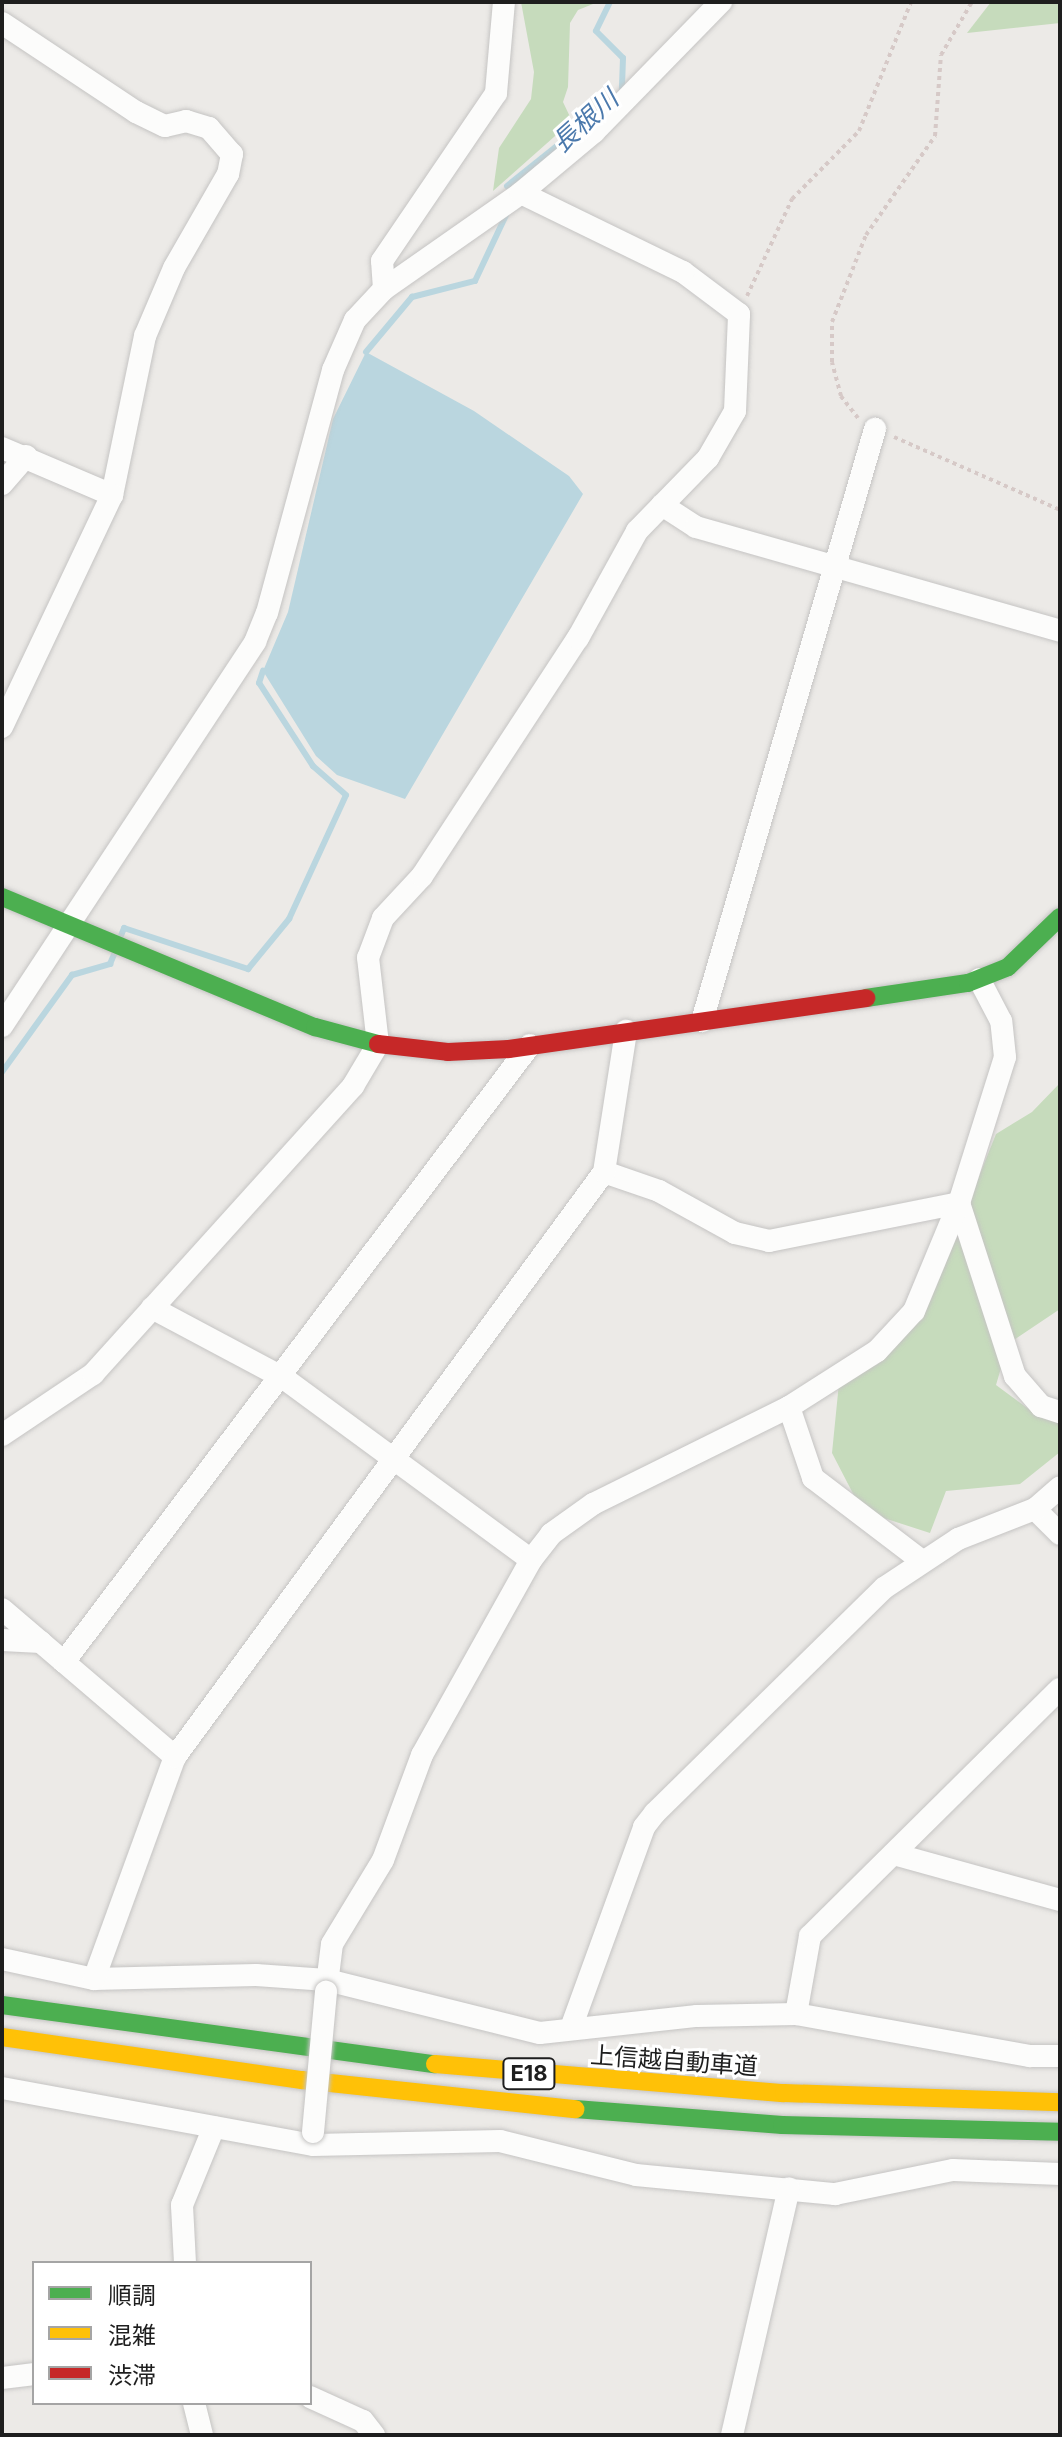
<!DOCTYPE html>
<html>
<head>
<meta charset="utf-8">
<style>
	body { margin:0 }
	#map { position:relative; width:1062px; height:2437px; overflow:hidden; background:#eceae7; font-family:Inter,"Noto Sans JP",sans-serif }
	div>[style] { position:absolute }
	.forest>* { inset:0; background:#c6dbbc }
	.water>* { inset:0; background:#bad6df }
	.stream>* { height:6px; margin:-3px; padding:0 3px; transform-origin:3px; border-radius:3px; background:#bad6df }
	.path>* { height:4px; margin-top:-2px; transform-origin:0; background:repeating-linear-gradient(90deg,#d6c9c7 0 4px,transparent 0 8px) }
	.roads { filter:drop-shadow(0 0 2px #c5c4c3) drop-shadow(0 0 2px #c5c4c3) }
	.street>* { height:22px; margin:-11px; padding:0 11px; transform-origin:11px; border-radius:11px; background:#fcfcfb }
	.fast>* { height:18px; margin:-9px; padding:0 9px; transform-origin:9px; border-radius:9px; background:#4caf50 }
	.slow>* { height:18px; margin:-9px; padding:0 9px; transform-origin:9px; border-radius:9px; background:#ffc107 }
	.jam>* { height:18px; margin:-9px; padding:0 9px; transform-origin:9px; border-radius:9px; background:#c62828 }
	.bridges { filter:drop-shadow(0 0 2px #c5c4c3) drop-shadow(0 0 2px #c5c4c3) }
	.street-bridge>* { height:22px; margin:-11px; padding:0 11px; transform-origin:11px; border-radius:11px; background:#fcfcfb }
	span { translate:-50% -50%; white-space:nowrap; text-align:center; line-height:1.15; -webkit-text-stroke:6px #fff; paint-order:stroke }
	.shield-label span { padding:2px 6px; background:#fff; border:2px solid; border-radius:6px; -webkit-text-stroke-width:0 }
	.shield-label { font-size:22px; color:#1e1e1e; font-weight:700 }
	.street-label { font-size:24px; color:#1e1e1e }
	.water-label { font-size:26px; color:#4b79ac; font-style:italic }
	.frame { position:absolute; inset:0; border:4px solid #1e1e1e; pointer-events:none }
	.legend { position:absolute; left:32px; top:2261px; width:280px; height:144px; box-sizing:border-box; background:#fff; border:2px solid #a5a5a5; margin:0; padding:10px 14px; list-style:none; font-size:24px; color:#1e1e1e }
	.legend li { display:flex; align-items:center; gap:16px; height:40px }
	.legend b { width:40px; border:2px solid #a5a5a5 }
</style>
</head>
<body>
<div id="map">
	<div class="forest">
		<i style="clip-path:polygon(521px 2px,598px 2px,578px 10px,570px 23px,568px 87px,563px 102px,572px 121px,493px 191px,499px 148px,531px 99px,534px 72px)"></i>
		<i style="clip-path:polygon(991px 2px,1060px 2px,1060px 23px,967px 33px)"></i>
		<i style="clip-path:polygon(1060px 1083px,1060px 1309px,1008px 1344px,996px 1385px,1038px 1416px,1060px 1418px,1060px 1452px,1020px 1484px,946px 1491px,930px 1533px,862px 1511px,832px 1453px,839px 1383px,878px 1364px,925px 1311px,996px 1134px,1032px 1112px)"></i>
	</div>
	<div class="water">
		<i style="clip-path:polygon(366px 352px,474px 411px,569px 476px,583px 494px,405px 799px,337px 775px,316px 756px,263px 671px,288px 612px,333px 419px)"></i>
	</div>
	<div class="stream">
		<i style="left:610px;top:2px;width:32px;rotate:116deg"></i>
		<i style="left:596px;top:31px;width:38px;rotate:45deg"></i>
		<i style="left:623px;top:58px;width:36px;rotate:92deg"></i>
		<i style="left:507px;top:186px;width:117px;rotate:-38.7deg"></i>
		<i style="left:366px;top:352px;width:72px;rotate:-50.1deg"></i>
		<i style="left:412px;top:297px;width:65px;rotate:-14.3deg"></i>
		<i style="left:475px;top:281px;width:73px;rotate:-64.8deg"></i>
		<i style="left:120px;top:938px;width:11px;rotate:-68deg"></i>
		<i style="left:124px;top:928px;width:131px;rotate:18.3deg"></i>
		<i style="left:248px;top:969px;width:65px;rotate:-50.6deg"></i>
		<i style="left:289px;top:919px;width:136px;rotate:-65.3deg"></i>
		<i style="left:346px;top:795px;width:44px;rotate:-138.7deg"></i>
		<i style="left:313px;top:766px;width:99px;rotate:-123deg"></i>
		<i style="left:259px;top:683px;width:13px;rotate:-72deg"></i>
		<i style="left:2px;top:1072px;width:120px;rotate:-54.2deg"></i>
		<i style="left:72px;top:975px;width:40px;rotate:-16deg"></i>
		<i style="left:110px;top:964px;width:13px;rotate:-67deg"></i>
	</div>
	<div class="path">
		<i style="left:747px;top:296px;width:107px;rotate:-65.1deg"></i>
		<i style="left:792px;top:199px;width:95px;rotate:-45.4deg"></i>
		<i style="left:859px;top:131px;width:139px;rotate:-68deg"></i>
		<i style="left:858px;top:418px;width:28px;rotate:-128deg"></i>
		<i style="left:841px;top:396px;width:35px;rotate:-105deg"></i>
		<i style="left:832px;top:362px;width:40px;rotate:-90deg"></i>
		<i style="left:832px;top:322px;width:93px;rotate:-68.7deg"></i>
		<i style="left:866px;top:235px;width:121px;rotate:-55.1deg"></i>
		<i style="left:935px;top:136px;width:81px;rotate:-85.8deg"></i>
		<i style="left:941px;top:55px;width:61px;rotate:-59.7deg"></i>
		<i style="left:894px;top:437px;width:181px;rotate:23.7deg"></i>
	</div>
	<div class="roads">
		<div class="street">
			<i style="left:2px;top:23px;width:161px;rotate:33.6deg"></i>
			<i style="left:136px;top:112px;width:32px;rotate:26deg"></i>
			<i style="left:165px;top:126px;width:22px;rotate:-13deg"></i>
			<i style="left:186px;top:121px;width:24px;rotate:17deg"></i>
			<i style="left:209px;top:128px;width:35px;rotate:49deg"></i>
			<i style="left:232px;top:154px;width:20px;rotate:101deg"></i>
			<i style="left:228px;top:174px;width:108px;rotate:119.9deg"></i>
			<i style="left:174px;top:268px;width:74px;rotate:113.1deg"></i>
			<i style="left:145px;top:336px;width:162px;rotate:101.7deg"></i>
			<i style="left:112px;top:495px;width:257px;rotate:115.4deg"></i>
			<i style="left:384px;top:289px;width:28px;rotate:-94deg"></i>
			<i style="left:382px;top:261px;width:203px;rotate:-55.8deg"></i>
			<i style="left:496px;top:93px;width:91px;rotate:-85deg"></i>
			<i style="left:2px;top:448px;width:120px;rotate:23.1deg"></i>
			<i style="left:2px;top:484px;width:37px;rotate:-49deg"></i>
			<i style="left:662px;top:505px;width:40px;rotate:32.9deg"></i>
			<i style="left:696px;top:527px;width:379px;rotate:15.9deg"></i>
			<i style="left:702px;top:1021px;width:617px;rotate:-73.71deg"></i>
			<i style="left:2px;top:1026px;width:460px;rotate:-56.6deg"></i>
			<i style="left:255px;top:642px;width:31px;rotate:-68deg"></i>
			<i style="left:267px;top:613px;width:252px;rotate:-74.8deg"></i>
			<i style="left:333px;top:370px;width:55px;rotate:-66.3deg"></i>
			<i style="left:355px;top:320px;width:42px;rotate:-46.9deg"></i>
			<i style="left:384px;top:289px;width:167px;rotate:-35deg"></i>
			<i style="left:521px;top:193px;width:95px;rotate:-39.9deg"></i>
			<i style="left:594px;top:132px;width:182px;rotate:-45.7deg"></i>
			<i style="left:604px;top:1172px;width:58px;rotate:19.1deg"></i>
			<i style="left:659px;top:1191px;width:87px;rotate:28.9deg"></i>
			<i style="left:735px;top:1233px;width:35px;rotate:13deg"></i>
			<i style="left:769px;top:1241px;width:194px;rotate:-11.3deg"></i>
			<i style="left:959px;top:1203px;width:182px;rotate:72.1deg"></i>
			<i style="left:1015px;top:1376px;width:40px;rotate:49deg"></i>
			<i style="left:1041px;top:1406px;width:20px;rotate:18deg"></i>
			<i style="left:152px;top:1308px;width:147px;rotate:28deg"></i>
			<i style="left:282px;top:1377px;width:309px;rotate:36.3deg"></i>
			<i style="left:789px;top:1407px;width:75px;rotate:71.3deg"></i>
			<i style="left:813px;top:1478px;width:137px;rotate:37.3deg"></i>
			<i style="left:2px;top:1435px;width:110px;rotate:-33.8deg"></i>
			<i style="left:93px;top:1374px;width:388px;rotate:-47.9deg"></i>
			<i style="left:353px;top:1086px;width:49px;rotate:-59.2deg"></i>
			<i style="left:378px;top:1044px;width:87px;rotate:-96.6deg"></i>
			<i style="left:368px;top:958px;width:43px;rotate:-69.4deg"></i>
			<i style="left:383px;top:918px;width:57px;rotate:-47.1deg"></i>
			<i style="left:422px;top:876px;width:285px;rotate:-56.8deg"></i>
			<i style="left:578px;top:638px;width:122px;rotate:-61.1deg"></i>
			<i style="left:637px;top:531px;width:102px;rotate:-45.8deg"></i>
			<i style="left:708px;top:458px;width:54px;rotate:-60.1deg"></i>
			<i style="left:735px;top:411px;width:97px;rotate:-87.6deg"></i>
			<i style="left:739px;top:314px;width:70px;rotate:-143.1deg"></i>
			<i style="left:683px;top:272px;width:180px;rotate:-154deg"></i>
			<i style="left:1035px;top:1509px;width:35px;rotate:45deg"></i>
			<i style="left:2px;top:1609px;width:228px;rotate:40.5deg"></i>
			<i style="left:2px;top:1640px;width:39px;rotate:3deg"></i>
			<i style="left:64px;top:1662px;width:773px;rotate:-52.94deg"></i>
			<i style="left:894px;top:1854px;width:172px;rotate:15.5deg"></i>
			<i style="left:2px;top:1959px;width:94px;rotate:12.3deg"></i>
			<i style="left:94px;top:1979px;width:162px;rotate:-1.4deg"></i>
			<i style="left:256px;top:1975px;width:71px;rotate:4deg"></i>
			<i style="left:327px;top:1980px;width:219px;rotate:14deg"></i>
			<i style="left:540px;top:2033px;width:158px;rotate:-6.2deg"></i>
			<i style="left:697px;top:2016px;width:99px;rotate:-1.2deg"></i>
			<i style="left:796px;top:2014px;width:238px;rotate:10.2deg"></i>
			<i style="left:1030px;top:2056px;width:30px"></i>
			<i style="left:94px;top:1979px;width:236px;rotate:-70deg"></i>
			<i style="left:175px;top:1757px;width:725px;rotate:-53.75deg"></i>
			<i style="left:604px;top:1172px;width:143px;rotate:-81.1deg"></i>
			<i style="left:326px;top:1992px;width:48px;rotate:-82.9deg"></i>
			<i style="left:332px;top:1944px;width:98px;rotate:-58.7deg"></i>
			<i style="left:383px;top:1860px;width:112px;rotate:-69.6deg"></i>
			<i style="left:422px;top:1755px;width:223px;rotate:-60.8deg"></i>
			<i style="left:531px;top:1560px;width:33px;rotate:-52deg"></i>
			<i style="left:551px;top:1534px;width:52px;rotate:-35.5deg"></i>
			<i style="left:593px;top:1504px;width:219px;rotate:-26.3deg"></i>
			<i style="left:789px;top:1407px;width:104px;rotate:-32.5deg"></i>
			<i style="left:877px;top:1351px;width:54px;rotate:-47.2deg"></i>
			<i style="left:914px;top:1311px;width:117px;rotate:-67.4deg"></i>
			<i style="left:959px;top:1203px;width:153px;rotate:-72.5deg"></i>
			<i style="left:1005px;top:1057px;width:36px;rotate:-96deg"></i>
			<i style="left:1001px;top:1021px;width:47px;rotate:-117.6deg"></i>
			<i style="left:796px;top:2014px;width:79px;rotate:-79.8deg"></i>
			<i style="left:810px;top:1936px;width:351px;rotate:-44.7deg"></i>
			<i style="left:571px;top:2028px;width:214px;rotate:-70deg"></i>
			<i style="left:644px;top:1827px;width:18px;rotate:-52deg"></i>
			<i style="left:655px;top:1813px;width:321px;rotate:-44.5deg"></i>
			<i style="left:884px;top:1588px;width:89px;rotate:-33.5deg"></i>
			<i style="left:958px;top:1539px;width:83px;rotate:-21.3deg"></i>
			<i style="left:1035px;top:1509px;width:33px;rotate:-41deg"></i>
			<i style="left:2px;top:2088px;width:316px;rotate:10.4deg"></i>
			<i style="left:313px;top:2145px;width:187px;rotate:-1.2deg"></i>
			<i style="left:500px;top:2141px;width:140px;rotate:14deg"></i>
			<i style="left:636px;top:2175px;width:200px;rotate:5.5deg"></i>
			<i style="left:835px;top:2194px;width:120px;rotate:-11.5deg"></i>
			<i style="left:953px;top:2170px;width:107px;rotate:2.1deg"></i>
			<i style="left:185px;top:2263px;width:58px;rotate:-93deg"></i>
			<i style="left:182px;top:2205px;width:84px;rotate:-67.7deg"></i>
			<i style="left:2px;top:2378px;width:32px;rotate:-7deg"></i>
			<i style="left:310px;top:2397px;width:58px;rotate:24.4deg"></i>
			<i style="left:363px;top:2421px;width:18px;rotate:52deg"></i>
			<i style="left:194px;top:2403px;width:33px;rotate:76deg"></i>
			<i style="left:732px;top:2435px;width:253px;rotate:-77deg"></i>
		</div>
		<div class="fast">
			<i style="left:2px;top:897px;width:339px;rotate:22.6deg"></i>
			<i style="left:315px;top:1027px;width:65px;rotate:15.1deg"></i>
			<i style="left:866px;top:998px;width:103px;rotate:-8.4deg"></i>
			<i style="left:968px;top:983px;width:43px;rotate:-21.8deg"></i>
			<i style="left:1008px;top:967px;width:72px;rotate:-43.9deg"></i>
			<i style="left:2px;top:2005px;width:437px;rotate:7.8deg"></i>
			<i style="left:575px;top:2109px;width:208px;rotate:4.4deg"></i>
			<i style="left:782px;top:2125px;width:278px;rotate:1.4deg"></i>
		</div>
		<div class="slow">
			<i style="left:2px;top:2037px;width:303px;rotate:8.2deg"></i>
			<i style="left:302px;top:2080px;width:275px;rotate:6.1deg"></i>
			<i style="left:435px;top:2064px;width:350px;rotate:4.8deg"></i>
			<i style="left:784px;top:2093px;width:276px;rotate:1.9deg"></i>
		</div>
		<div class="jam">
			<i style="left:378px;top:1044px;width:70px;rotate:6.5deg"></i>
			<i style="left:448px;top:1052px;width:61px;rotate:-2.8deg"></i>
			<i style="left:509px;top:1049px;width:361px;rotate:-8.1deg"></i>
		</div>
	</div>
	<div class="bridges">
		<div class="street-bridge">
			<i style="left:313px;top:2132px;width:141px;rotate:-84.7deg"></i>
		</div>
	</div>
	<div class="shield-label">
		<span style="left:529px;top:2074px">E18</span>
	</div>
	<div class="street-label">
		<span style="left:674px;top:2061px;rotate:4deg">上信越自動車道</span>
	</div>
	<div class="water-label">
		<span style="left:585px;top:121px;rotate:-42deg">長根川</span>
	</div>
	<div class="frame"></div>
	<ul class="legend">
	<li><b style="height:10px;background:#4caf50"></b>順調</li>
	<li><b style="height:10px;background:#ffc107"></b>混雑</li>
	<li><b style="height:10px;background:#c62828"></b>渋滞</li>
	</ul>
</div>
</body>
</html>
